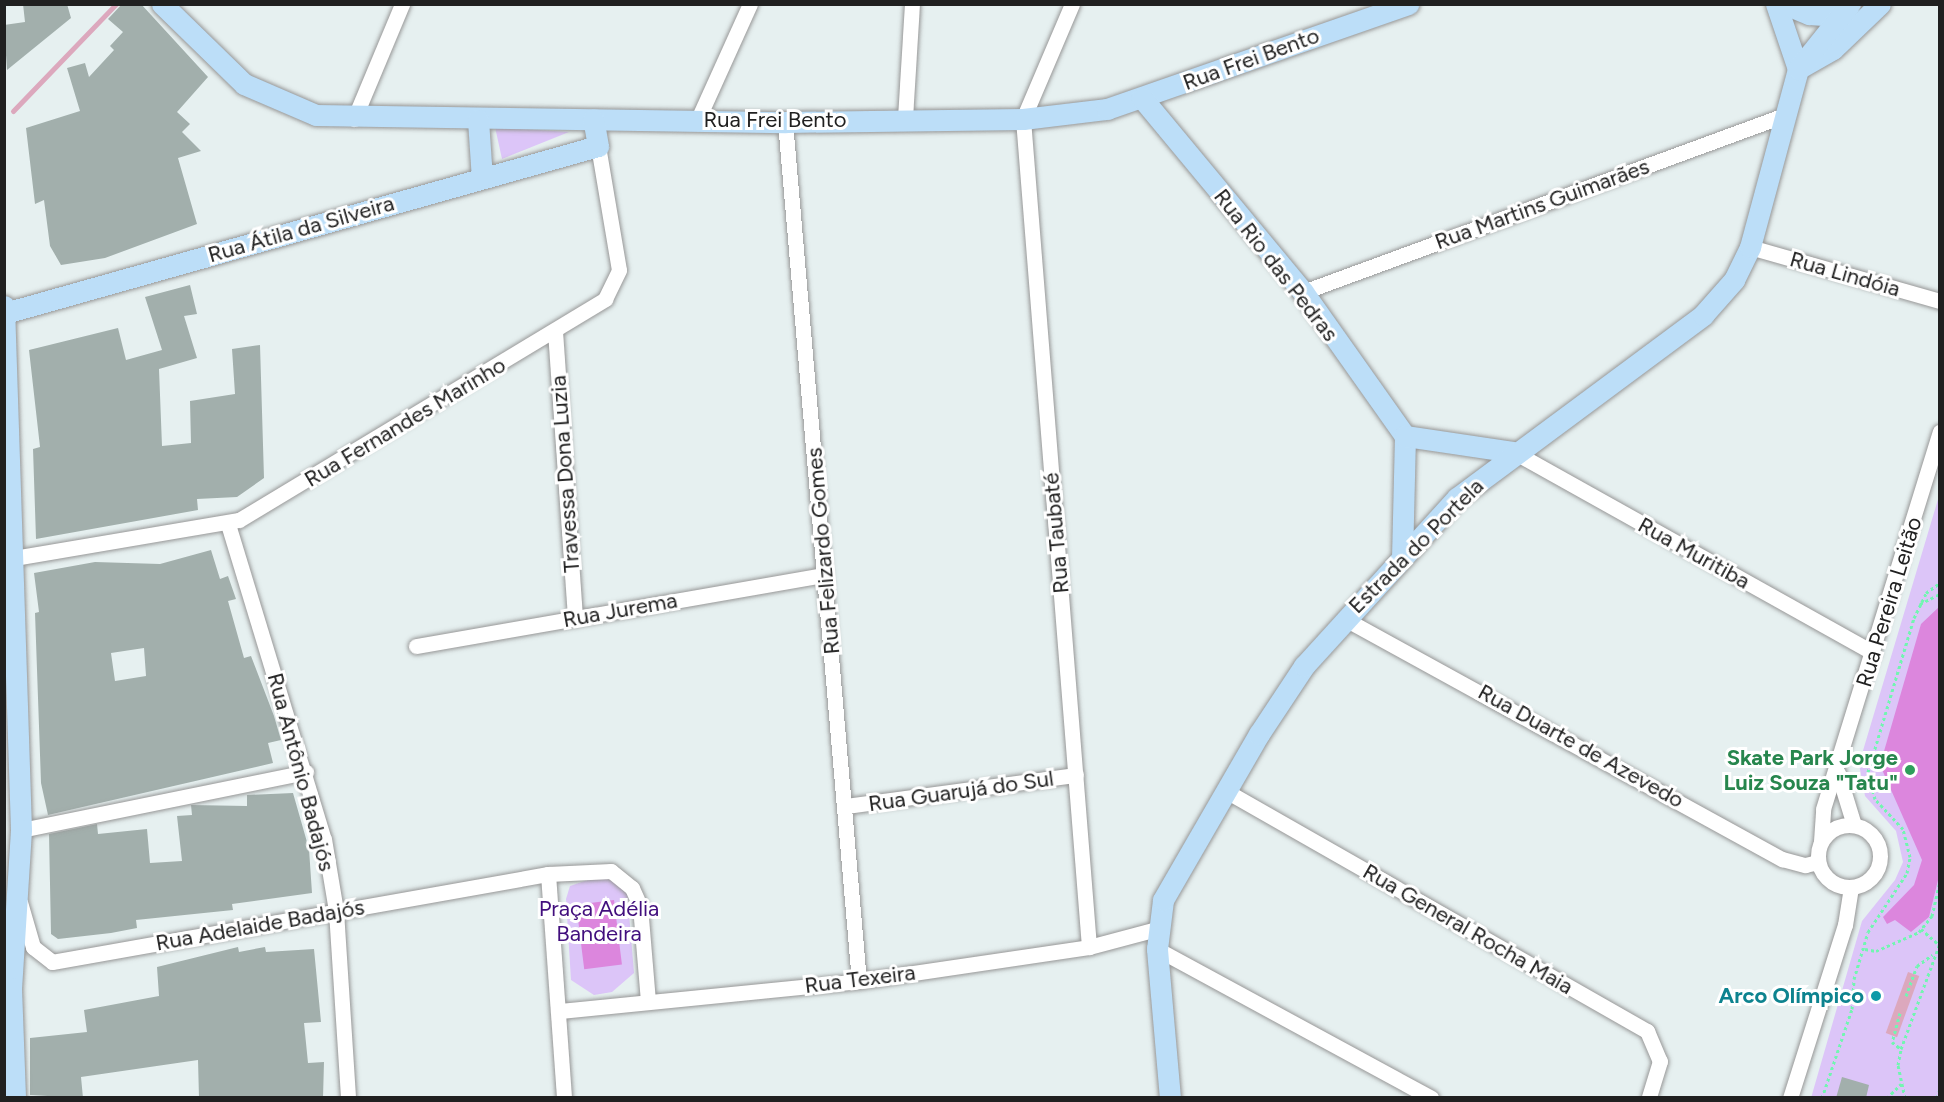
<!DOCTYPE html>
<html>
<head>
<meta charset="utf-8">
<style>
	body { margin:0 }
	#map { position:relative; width:1944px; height:1102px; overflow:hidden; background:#e6f0f0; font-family:Figtree,sans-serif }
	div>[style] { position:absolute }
	.park>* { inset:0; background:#dcc5f8 }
	.pitch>* { inset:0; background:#dc86dd; transform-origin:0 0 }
	.water>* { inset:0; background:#dca8bd; transform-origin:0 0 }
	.stream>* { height:5px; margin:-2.5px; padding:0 2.5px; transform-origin:2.5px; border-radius:2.5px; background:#dca8bd }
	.building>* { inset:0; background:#a2afac }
	.path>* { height:3px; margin-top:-1.5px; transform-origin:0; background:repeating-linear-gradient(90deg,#71f6b1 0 3px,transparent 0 6px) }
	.roads { filter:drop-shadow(0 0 2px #979797) drop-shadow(0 0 2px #979797) }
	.street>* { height:15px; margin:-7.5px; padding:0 7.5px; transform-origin:7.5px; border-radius:7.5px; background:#fff }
	.street>.ring { margin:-7.5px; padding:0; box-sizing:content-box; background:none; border:15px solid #fff; border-radius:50% }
	.secondary>* { height:21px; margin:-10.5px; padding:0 10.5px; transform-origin:10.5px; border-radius:10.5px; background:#bcdef8 }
	.dots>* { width:16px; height:16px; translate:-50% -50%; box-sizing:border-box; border:3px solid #fff; border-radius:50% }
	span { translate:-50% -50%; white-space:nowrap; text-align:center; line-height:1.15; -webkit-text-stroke:6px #fff; paint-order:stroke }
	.street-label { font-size:22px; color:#202020 }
	.leisure-label { font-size:22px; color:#27864d; font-weight:700 }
	.right { translate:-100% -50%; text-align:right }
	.park-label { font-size:22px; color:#410e7d }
	.culture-label { font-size:22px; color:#0d838f; font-weight:700 }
	.frame { position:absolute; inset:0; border:6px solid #202020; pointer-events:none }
</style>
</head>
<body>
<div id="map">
	<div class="park">
		<i style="clip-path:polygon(495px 127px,569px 132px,502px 159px)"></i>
		<i style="clip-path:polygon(1939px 496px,1939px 1097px,1811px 1098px,1862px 921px,1895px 880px,1903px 862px,1896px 831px,1865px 796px,1859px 764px)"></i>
		<i style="clip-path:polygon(602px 875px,627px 890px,634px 973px,612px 992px,594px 995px,571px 980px,566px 899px,570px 886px)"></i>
	</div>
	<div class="pitch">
		<i style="clip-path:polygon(1939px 607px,1939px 876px,1929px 917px,1911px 932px,1895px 920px,1887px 924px,1883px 917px,1914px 885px,1922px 860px,1880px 765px,1921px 624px)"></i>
		<i style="left:614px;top:900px;width:65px;height:38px;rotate:83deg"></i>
	</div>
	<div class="water">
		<i style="left:1908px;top:972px;width:12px;height:65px;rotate:20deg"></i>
	</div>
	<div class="stream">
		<i style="left:13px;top:111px;width:149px;rotate:-46.1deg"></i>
	</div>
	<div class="building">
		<i style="clip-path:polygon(23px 4px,67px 4px,71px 18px,7px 70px,4px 25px,25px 22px)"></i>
		<i style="clip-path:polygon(122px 4px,141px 4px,208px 77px,177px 112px,190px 124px,182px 132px,201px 151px,178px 158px,197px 224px,105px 258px,61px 265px,50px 246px,44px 200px,35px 204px,26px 128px,80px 111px,67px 68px,85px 63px,89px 77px,114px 50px,110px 46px,123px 32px,108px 19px)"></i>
		<i style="clip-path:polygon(190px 285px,197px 314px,184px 316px,197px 358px,159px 369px,162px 446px,191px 443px,190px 401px,235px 394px,232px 349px,260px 345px,264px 478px,237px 497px,197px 499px,198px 510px,36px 539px,33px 449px,40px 447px,29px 350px,118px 328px,126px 360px,162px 350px,145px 297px)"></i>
		<i style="clip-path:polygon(evenodd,211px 550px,220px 579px,228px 576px,236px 599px,228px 601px,244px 658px,251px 656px,274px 716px,281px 740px,268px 743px,273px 763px,48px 815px,41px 783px,35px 613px,39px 612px,34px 573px,95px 562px,160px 564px,211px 550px,144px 648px,146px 676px,115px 681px,111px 653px,144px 648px)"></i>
		<i style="clip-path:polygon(293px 793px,309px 849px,312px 893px,232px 904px,233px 910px,136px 920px,137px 928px,111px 933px,58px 939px,51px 934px,49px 834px,97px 824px,98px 834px,147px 829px,150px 863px,182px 861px,177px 816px,192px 815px,191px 805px,247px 806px,247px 795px)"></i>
		<i style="clip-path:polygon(238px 947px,239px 952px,265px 947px,266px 952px,314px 949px,321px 1022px,304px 1023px,308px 1063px,324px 1062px,323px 1098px,199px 1098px,198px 1060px,81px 1077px,83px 1098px,30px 1095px,30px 1038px,87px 1032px,84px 1010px,159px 996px,157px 967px)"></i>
		<i style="clip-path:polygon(1842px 1077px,1869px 1085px,1866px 1098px,1836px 1098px)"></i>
	</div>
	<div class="path">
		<i style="left:1920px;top:604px;width:22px;rotate:-27deg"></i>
		<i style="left:1921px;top:929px;width:23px;rotate:41deg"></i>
		<i style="left:1865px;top:949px;width:11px;rotate:10deg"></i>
		<i style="left:1876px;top:951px;width:47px;rotate:-23.8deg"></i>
		<i style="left:1919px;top:932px;width:21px;rotate:-51deg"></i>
		<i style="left:1932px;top:916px;width:36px;rotate:-77deg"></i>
		<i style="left:1906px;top:996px;width:32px;rotate:-70deg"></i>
		<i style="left:1917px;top:966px;width:19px;rotate:-36deg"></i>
		<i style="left:1900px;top:1013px;width:30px;rotate:105deg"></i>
		<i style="left:1892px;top:1042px;width:11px;rotate:38deg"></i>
		<i style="left:1822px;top:1098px;width:94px;rotate:-71.4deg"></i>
		<i style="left:1852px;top:1009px;width:30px;rotate:-86deg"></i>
		<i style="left:1854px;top:979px;width:49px;rotate:-73.4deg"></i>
		<i style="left:1868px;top:932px;width:71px;rotate:-56.5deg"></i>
		<i style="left:1907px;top:873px;width:16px;rotate:-79deg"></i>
		<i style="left:1910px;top:857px;width:29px;rotate:-104deg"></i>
		<i style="left:1903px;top:829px;width:41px;rotate:-133deg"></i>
		<i style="left:1875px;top:799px;width:28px;rotate:-105deg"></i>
		<i style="left:1868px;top:772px;width:161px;rotate:-73.4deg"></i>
		<i style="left:1914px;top:618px;width:28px;rotate:-64deg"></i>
		<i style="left:1926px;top:593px;width:17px;rotate:-36deg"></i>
		<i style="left:1887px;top:1098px;width:20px;rotate:-45deg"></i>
		<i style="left:1905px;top:1098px;width:34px;rotate:-102deg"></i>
		<i style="left:1898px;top:1065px;width:16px;rotate:-79deg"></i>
		<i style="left:1901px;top:1049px;width:113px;rotate:-69.8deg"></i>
		<i style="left:1937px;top:1098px;width:9px;rotate:-72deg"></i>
	</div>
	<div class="roads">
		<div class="street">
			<i style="left:1072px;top:4px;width:125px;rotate:113.1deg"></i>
			<i style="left:1023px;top:119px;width:831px;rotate:85.44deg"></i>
			<i style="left:905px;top:118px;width:114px;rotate:-86.5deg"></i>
			<i style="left:354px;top:119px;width:125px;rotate:-67.3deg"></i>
			<i style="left:698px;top:119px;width:126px;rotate:-65.7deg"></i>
			<i style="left:785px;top:122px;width:862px;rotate:85.08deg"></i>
			<i style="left:1750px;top:247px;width:198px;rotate:15.9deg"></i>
			<i style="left:1303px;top:292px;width:510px;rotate:-20.17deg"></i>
			<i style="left:555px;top:331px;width:288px;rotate:86deg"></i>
			<i style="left:1514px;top:452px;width:411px;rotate:29.2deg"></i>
			<i style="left:228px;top:524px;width:329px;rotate:73.1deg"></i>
			<i style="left:324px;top:839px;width:73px;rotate:80.5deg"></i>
			<i style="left:336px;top:911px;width:187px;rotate:86.3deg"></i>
			<i style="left:14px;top:558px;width:228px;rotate:-9.6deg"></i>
			<i style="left:239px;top:520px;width:428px;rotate:-31.1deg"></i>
			<i style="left:605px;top:299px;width:32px;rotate:-64deg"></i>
			<i style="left:619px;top:270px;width:126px;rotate:-99.6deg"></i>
			<i style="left:1345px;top:619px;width:499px;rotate:28.8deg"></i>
			<i style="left:1782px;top:859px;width:24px;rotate:15deg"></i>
			<i style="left:1805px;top:865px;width:13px;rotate:-13deg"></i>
			<i style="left:416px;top:646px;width:414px;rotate:-9.9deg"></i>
			<i style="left:1838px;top:773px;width:54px;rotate:72.9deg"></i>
			<i style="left:1226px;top:791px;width:485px;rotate:29.7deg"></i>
			<i style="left:1647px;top:1031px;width:33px;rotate:67deg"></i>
			<i style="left:1660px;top:1061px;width:39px;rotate:107deg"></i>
			<i style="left:846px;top:806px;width:232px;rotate:-7.7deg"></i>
			<i class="ring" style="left:1818px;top:825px;width:47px;height:47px"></i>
			<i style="left:21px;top:830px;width:291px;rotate:-11.5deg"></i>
			<i style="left:1821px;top:841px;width:32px;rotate:-86deg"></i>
			<i style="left:1823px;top:809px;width:395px;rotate:-72.8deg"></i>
			<i style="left:548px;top:874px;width:225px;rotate:85.9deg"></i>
			<i style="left:20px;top:902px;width:47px;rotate:73.9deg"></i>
			<i style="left:33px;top:947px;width:24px;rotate:38deg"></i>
			<i style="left:52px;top:962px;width:504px;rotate:-10.06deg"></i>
			<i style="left:548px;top:874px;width:63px;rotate:-2.7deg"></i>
			<i style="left:611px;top:871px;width:27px;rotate:39deg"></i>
			<i style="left:632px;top:888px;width:20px;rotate:66deg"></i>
			<i style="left:640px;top:906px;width:96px;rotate:85.2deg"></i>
			<i style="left:1157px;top:949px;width:312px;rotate:28.5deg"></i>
			<i style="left:560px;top:1011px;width:301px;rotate:-5.7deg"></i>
			<i style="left:859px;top:981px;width:232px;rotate:-8.4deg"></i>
			<i style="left:1089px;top:947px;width:69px;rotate:-15deg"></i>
			<i style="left:1790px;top:1098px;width:182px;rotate:-72.4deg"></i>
			<i style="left:1845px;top:925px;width:37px;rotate:-81deg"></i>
		</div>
		<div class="secondary">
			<i style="left:162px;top:4px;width:115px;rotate:44.3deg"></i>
			<i style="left:244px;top:84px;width:78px;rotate:23.3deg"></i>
			<i style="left:316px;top:115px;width:469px;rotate:0.9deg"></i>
			<i style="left:785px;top:122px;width:238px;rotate:-0.7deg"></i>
			<i style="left:1023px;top:119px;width:85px;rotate:-6.8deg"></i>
			<i style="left:1107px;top:109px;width:319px;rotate:-19.2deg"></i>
			<i style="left:1776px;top:4px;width:69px;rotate:71.3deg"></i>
			<i style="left:1785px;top:4px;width:26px;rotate:23deg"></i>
			<i style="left:1809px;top:14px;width:30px;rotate:4deg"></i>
			<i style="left:1798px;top:69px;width:40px;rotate:-29.7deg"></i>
			<i style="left:1833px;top:49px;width:65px;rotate:-43.8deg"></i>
			<i style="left:1142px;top:98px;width:252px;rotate:50.3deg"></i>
			<i style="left:1303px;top:292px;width:176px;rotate:54.7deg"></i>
			<i style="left:1405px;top:436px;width:120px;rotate:91.4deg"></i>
			<i style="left:478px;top:120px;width:58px;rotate:86.1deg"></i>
			<i style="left:4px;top:306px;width:524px;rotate:88.14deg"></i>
			<i style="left:21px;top:830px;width:158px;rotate:93.6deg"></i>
			<i style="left:11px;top:988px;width:110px;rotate:87.9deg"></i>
			<i style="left:5px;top:313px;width:616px;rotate:-15.73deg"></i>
			<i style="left:598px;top:146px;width:27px;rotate:-100deg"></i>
			<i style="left:1405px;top:436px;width:110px;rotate:8.4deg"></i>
			<i style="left:1170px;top:1098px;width:150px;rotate:-95deg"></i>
			<i style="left:1157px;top:949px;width:49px;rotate:-83deg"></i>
			<i style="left:1163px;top:900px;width:192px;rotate:-60deg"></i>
			<i style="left:1259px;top:734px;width:82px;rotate:-56.5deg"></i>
			<i style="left:1304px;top:666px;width:227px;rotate:-47.7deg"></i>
			<i style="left:1457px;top:498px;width:307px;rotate:-36.6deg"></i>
			<i style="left:1703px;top:315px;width:47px;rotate:-48.5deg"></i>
			<i style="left:1734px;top:280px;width:37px;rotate:-64deg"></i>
			<i style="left:1750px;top:247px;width:184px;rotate:-74.9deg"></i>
			<i style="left:1798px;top:69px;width:83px;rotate:-51.3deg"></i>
		</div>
	</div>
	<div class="dots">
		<i style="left:1910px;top:770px;background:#2e9e5b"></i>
		<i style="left:1876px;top:996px;background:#0f9aa8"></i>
	</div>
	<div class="street-label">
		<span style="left:1251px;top:59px;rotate:-20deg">Rua Frei Bento</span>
		<span style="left:775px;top:120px">Rua Frei Bento</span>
		<span style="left:1542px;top:204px;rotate:-20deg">Rua Martins Guimarães</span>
		<span style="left:301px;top:229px;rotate:-16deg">Rua Átila da Silveira</span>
		<span style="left:1276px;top:265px;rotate:52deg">Rua Rio das Pedras</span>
		<span style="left:1845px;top:274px;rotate:16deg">Rua Lindóia</span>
		<span style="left:405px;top:422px;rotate:-31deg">Rua Fernandes Marinho</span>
		<span style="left:565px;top:474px;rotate:-94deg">Travessa Dona Luzia</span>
		<span style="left:1056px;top:533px;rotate:-95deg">Rua Taubaté</span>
		<span style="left:1416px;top:546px;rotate:-45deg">Estrada do Portela</span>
		<span style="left:823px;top:551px;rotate:-95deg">Rua Felizardo Gomes</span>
		<span style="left:1694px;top:553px;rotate:29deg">Rua Muritiba</span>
		<span style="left:1889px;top:602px;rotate:-73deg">Rua Pereira Leitão</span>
		<span style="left:620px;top:610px;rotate:-10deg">Rua Jurema</span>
		<span style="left:1581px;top:746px;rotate:29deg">Rua Duarte de Azevedo</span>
		<span style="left:301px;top:772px;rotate:75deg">Rua Antônio Badajós</span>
		<span style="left:961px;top:791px;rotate:-8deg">Rua Guarujá do Sul</span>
		<span style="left:260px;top:925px;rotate:-10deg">Rua Adelaide Badajós</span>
		<span style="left:1468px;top:929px;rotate:30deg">Rua General Rocha Maia</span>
		<span style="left:860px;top:979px;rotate:-7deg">Rua Texeira</span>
	</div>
	<div class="leisure-label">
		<span class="right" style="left:1898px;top:770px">Skate Park Jorge<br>Luiz Souza "Tatu"</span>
	</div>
	<div class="park-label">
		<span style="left:599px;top:921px">Praça Adélia<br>Bandeira</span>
	</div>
	<div class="culture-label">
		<span class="right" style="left:1864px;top:996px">Arco Olímpico</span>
	</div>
	<div class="frame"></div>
</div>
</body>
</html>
